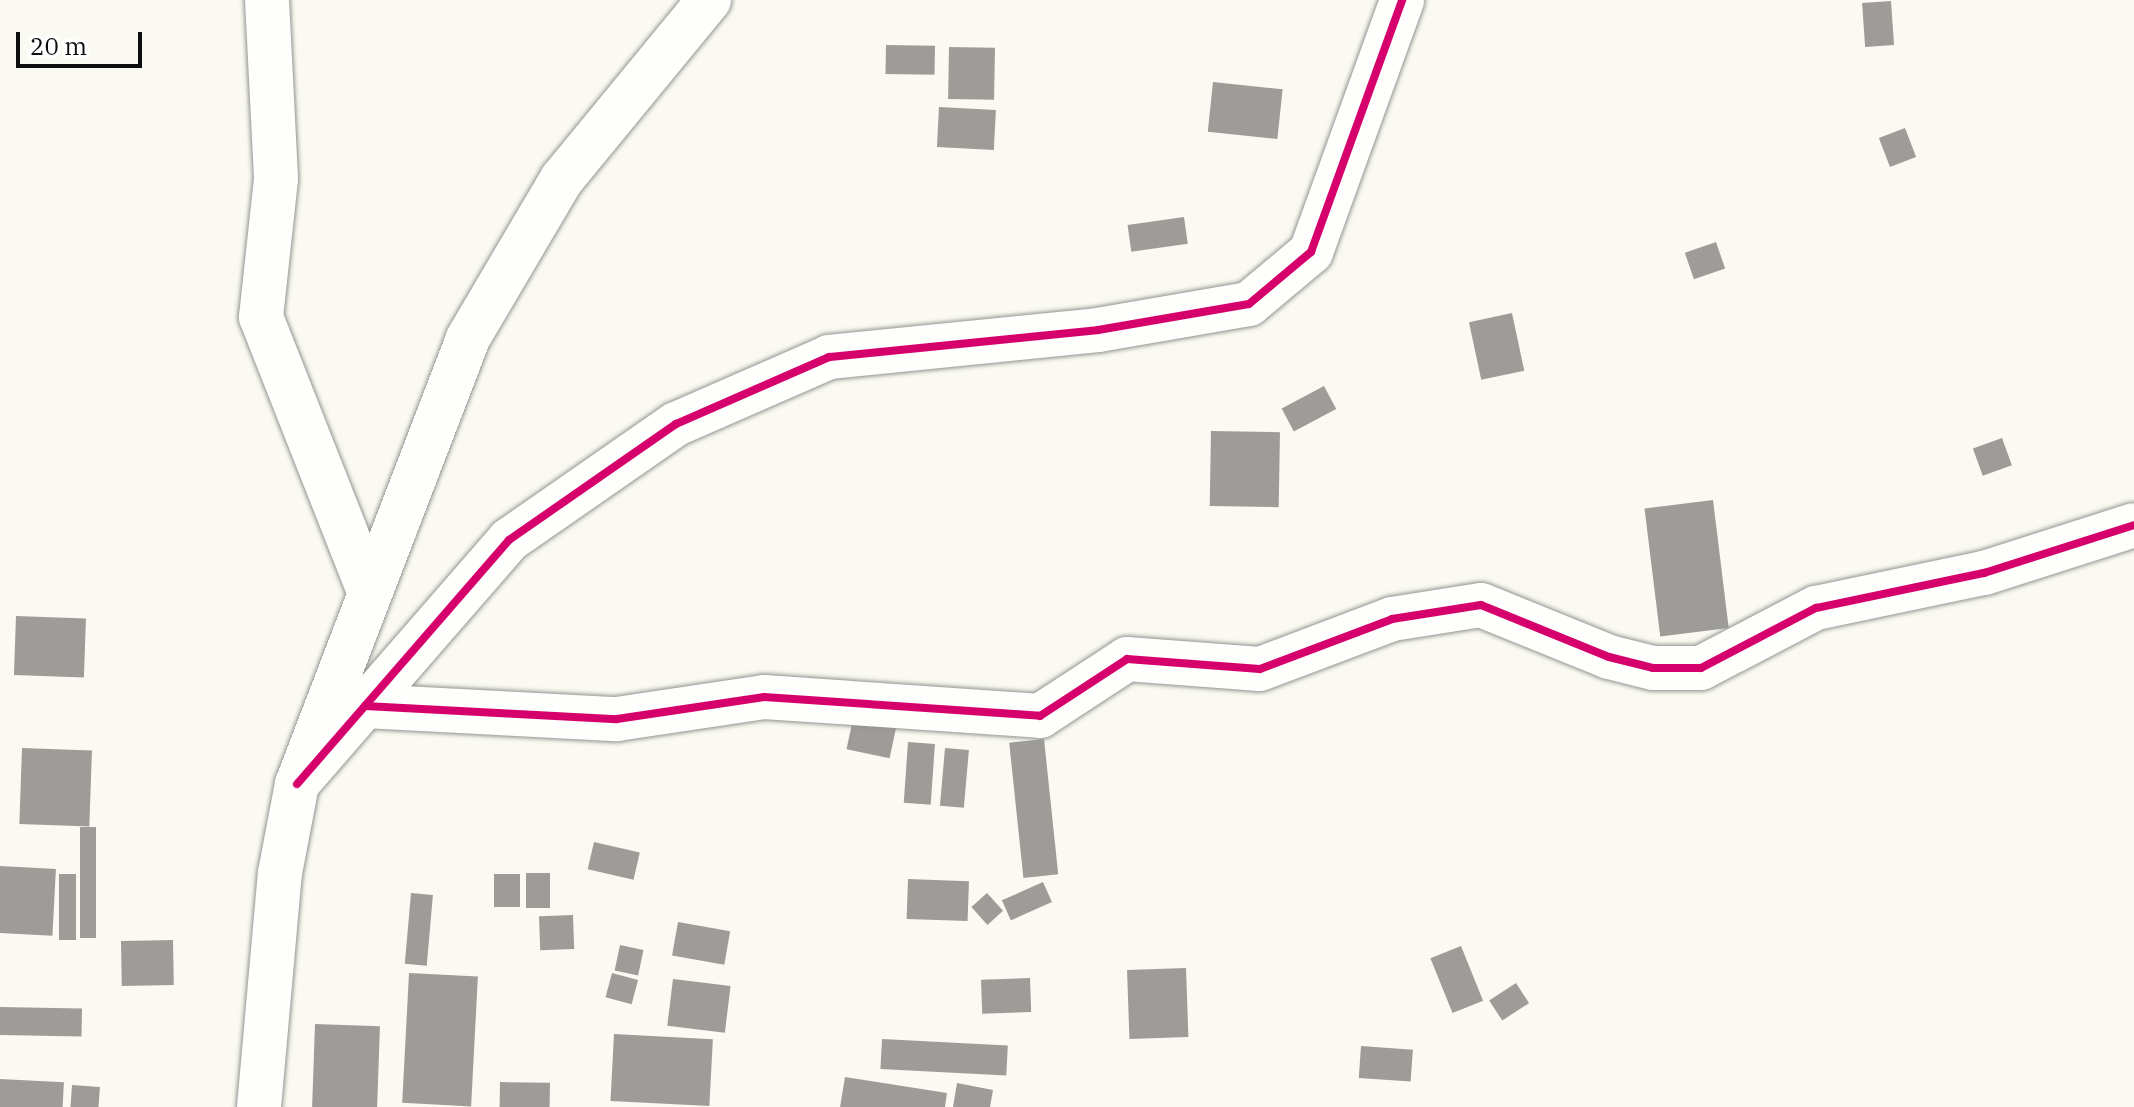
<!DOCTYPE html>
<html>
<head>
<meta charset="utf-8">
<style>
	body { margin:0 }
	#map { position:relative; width:2134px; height:1107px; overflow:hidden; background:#fafaf2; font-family:"IBM Plex Serif",serif }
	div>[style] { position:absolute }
	.building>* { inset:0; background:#9e9c98; transform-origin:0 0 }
	.roads { filter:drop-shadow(0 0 2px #949491) drop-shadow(0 0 2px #949491) }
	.minor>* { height:44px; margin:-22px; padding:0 22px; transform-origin:22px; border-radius:22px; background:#fefefd }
	.cycleway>* { height:8px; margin:-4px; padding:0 4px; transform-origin:4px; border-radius:4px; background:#d6006c }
	span { translate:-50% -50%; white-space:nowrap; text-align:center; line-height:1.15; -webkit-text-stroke:8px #fff; paint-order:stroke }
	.scale { position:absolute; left:16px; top:32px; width:126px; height:36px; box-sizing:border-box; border:4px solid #0e0e0e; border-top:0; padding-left:10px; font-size:24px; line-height:28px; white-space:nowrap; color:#0e0e0e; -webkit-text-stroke:6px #fff; paint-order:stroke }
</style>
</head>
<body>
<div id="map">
	<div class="building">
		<i style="left:1891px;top:1px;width:44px;height:29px;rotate:86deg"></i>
		<i style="left:886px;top:45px;width:49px;height:29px;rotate:1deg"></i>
		<i style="left:949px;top:47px;width:46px;height:52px;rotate:1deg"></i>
		<i style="left:1213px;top:82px;width:70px;height:50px;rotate:6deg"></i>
		<i style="left:939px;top:107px;width:57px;height:40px;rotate:3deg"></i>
		<i style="left:1905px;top:128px;width:31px;height:28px;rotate:69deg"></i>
		<i style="left:1184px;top:217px;width:27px;height:57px;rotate:82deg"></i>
		<i style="left:1716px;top:242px;width:28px;height:33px;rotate:71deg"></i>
		<i style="left:1512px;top:313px;width:59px;height:44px;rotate:78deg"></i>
		<i style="left:1324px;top:386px;width:26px;height:48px;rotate:62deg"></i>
		<i style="left:1211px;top:431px;width:69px;height:75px;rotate:1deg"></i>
		<i style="left:2002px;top:438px;width:29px;height:31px;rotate:70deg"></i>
		<i style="left:1713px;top:500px;width:129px;height:69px;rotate:83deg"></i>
		<i style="left:16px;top:616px;width:70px;height:59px;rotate:2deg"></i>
		<i style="left:854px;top:714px;width:44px;height:36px;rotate:12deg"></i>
		<i style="left:1044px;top:739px;width:136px;height:35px;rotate:84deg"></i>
		<i style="left:908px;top:742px;width:27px;height:61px;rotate:4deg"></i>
		<i style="left:22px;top:748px;width:70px;height:76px;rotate:2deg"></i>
		<i style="left:945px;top:748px;width:24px;height:58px;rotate:5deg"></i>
		<i style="left:80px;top:827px;width:16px;height:111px"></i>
		<i style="left:594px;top:842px;width:47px;height:28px;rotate:13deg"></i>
		<i style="left:0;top:866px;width:56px;height:67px;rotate:3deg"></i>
		<i style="left:526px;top:873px;width:24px;height:35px"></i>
		<i style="left:59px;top:874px;width:17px;height:66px"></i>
		<i style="left:494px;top:874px;width:26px;height:33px"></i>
		<i style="left:908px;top:879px;width:61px;height:40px;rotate:2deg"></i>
		<i style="left:1043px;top:882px;width:22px;height:45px;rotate:66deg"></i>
		<i style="left:411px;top:893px;width:22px;height:71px;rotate:5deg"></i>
		<i style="left:987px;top:893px;width:24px;height:21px;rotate:48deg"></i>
		<i style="left:573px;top:915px;width:34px;height:34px;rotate:88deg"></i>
		<i style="left:678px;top:922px;width:53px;height:34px;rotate:10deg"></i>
		<i style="left:173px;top:940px;width:45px;height:52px;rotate:89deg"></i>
		<i style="left:620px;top:945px;width:24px;height:26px;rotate:12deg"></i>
		<i style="left:1461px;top:946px;width:59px;height:33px;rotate:68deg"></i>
		<i style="left:1186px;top:968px;width:69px;height:59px;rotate:88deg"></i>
		<i style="left:409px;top:973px;width:69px;height:130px;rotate:3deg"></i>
		<i style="left:612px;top:973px;width:27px;height:25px;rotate:15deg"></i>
		<i style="left:1030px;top:978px;width:34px;height:49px;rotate:88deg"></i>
		<i style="left:673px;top:979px;width:58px;height:47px;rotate:7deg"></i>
		<i style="left:1516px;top:983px;width:24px;height:32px;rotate:57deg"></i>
		<i style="left:0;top:1007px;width:82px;height:28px;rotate:1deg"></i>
		<i style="left:315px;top:1024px;width:65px;height:83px;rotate:2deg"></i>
		<i style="left:614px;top:1034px;width:99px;height:67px;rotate:3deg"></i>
		<i style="left:882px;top:1039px;width:126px;height:30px;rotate:3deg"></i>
		<i style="left:1361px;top:1046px;width:52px;height:32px;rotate:4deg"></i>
		<i style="clip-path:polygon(845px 1077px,947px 1093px,945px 1107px,840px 1107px)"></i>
		<i style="left:0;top:1079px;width:64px;height:28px;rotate:3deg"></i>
		<i style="left:500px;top:1082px;width:50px;height:25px;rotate:1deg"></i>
		<i style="clip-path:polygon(957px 1083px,993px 1090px,990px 1107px,953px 1107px)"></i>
		<i style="left:72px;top:1085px;width:28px;height:22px;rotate:4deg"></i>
	</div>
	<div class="roads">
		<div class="minor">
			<i style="left:267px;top:0;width:179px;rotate:87.1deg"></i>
			<i style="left:276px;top:179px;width:139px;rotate:96.2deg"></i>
			<i style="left:261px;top:317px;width:291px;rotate:68.5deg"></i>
			<i style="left:365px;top:706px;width:252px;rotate:3deg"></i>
			<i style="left:617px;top:719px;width:149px;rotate:-8.5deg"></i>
			<i style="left:764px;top:697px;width:277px;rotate:3.9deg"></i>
			<i style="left:1040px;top:716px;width:104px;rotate:-33.2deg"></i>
			<i style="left:1127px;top:659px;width:133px;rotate:4.3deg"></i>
			<i style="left:1260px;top:669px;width:141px;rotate:-20.7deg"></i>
			<i style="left:1392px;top:619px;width:90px;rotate:-8.9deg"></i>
			<i style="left:1481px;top:605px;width:138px;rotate:22.1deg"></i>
			<i style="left:1609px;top:657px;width:45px;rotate:14deg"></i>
			<i style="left:1653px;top:668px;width:48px"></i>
			<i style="left:1701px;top:668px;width:130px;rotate:-27.6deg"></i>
			<i style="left:1816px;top:608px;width:172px;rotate:-11.8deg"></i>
			<i style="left:1984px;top:573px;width:157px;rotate:-17.7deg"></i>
			<i style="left:297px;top:784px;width:323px;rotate:-49deg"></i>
			<i style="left:509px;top:540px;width:203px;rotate:-34.8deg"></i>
			<i style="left:676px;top:424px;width:167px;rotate:-23.6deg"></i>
			<i style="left:829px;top:357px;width:270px;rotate:-5.7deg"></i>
			<i style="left:1098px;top:330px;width:153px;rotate:-9.8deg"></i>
			<i style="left:1249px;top:304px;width:81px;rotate:-40deg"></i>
			<i style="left:1311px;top:252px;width:268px;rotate:-70.1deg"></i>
			<i style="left:259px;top:1107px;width:235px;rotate:-84.9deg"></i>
			<i style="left:280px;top:873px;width:91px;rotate:-79.2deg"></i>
			<i style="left:297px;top:784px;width:475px;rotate:-69deg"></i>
			<i style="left:467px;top:340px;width:187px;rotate:-59.5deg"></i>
			<i style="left:562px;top:179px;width:232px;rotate:-50.6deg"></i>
		</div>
	</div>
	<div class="cycleway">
		<i style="left:365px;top:706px;width:252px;rotate:3deg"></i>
		<i style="left:617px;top:719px;width:149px;rotate:-8.5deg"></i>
		<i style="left:764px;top:697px;width:277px;rotate:3.9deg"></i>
		<i style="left:1040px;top:716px;width:104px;rotate:-33.2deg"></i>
		<i style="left:1127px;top:659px;width:133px;rotate:4.3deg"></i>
		<i style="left:1260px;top:669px;width:141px;rotate:-20.7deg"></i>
		<i style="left:1392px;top:619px;width:90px;rotate:-8.9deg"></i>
		<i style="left:1481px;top:605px;width:138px;rotate:22.1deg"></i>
		<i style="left:1609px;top:657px;width:45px;rotate:14deg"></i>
		<i style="left:1653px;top:668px;width:48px"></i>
		<i style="left:1701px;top:668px;width:130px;rotate:-27.6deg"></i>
		<i style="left:1816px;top:608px;width:172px;rotate:-11.8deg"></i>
		<i style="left:1984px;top:573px;width:157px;rotate:-17.7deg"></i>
		<i style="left:297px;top:784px;width:323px;rotate:-49deg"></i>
		<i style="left:509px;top:540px;width:203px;rotate:-34.8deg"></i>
		<i style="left:676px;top:424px;width:167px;rotate:-23.6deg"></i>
		<i style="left:829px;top:357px;width:270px;rotate:-5.7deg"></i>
		<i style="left:1098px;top:330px;width:153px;rotate:-9.8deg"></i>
		<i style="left:1249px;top:304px;width:81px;rotate:-40deg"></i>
		<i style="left:1311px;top:252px;width:268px;rotate:-70.1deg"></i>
	</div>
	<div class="scale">20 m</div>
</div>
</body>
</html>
